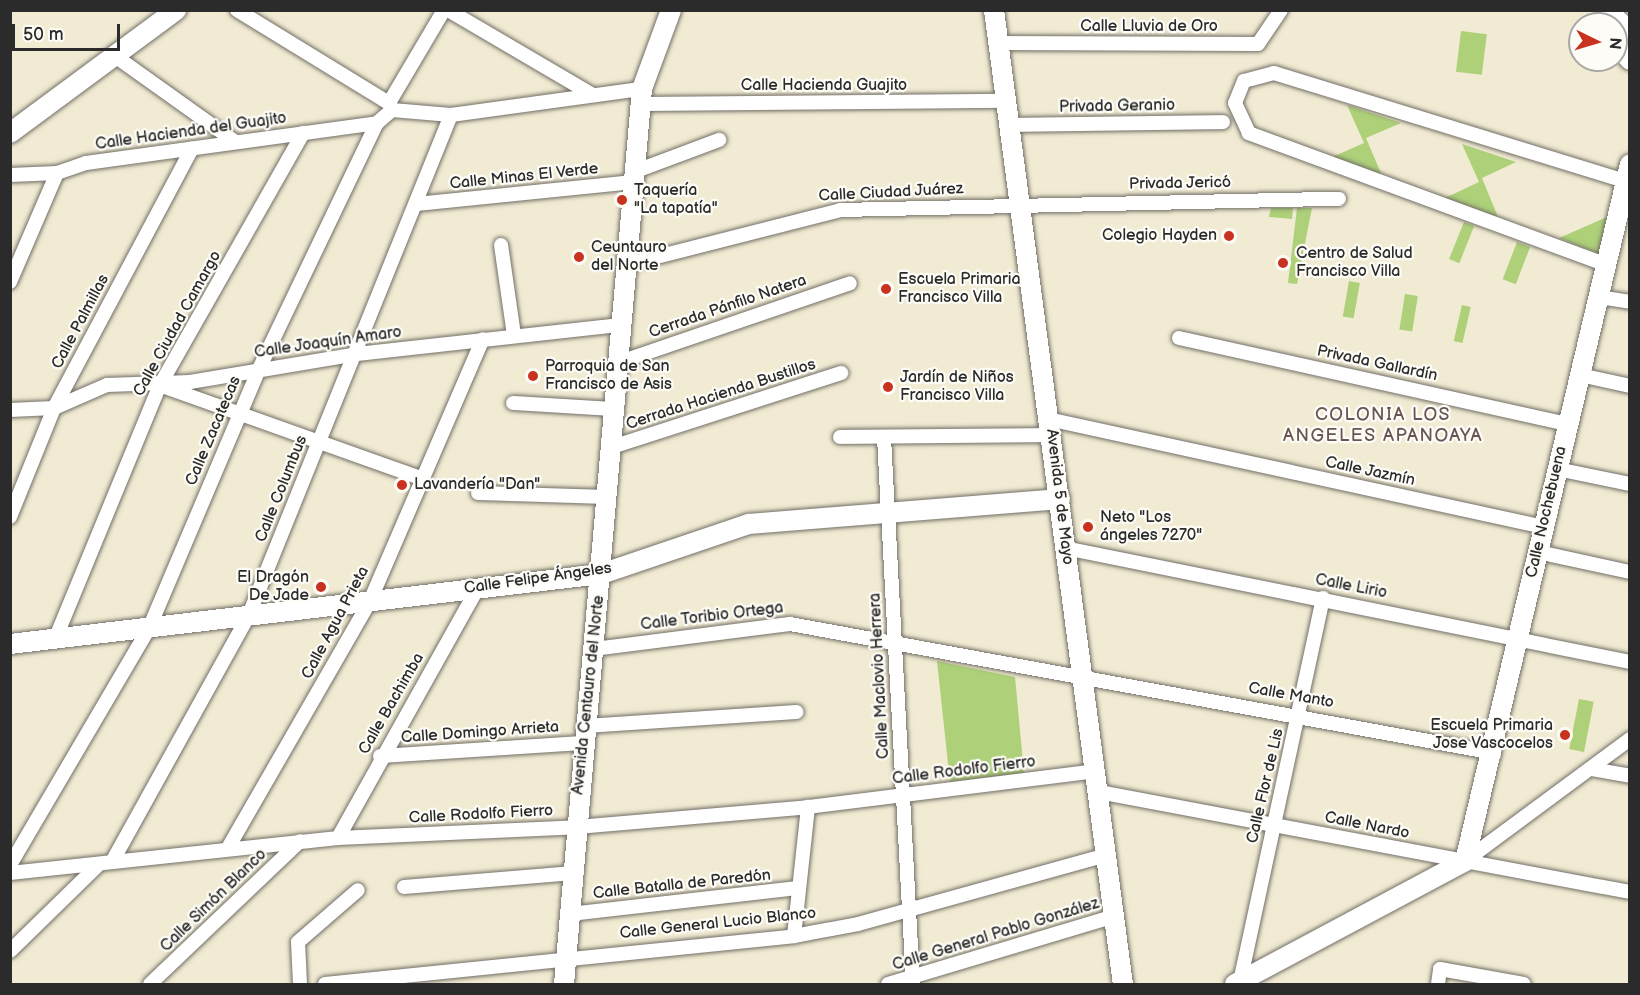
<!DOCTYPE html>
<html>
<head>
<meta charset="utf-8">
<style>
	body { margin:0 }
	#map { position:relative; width:1640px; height:995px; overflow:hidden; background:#f2ebd3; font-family:"Balsamiq Sans",sans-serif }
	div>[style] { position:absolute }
	.green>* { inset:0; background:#add079; transform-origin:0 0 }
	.roads { filter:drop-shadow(0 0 2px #716e66) drop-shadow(0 0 2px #716e66) }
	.street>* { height:14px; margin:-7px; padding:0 7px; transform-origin:7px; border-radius:7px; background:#fff }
	.secondary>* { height:20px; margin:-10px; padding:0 10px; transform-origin:10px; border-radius:10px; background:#fff }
	.primary>* { height:21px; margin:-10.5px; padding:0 10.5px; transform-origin:10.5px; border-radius:10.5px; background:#fff }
	.dots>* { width:16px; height:16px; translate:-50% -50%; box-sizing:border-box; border:3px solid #fdfcf7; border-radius:50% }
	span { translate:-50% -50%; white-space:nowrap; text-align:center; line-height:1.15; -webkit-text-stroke:4.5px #fdfcf7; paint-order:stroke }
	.street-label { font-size:16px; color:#2b2b2b }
	.poi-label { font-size:16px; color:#2b2b2b }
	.left { translate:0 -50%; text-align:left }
	.right { translate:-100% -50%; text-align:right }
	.neighbourhood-label { font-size:18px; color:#685453; letter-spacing:1.5px }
	.frame { position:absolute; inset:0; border:12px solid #2b2b2b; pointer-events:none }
	.north { position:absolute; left:1568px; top:12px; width:60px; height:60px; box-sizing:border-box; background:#fdfcf7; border:2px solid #a9a8a5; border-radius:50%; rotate:95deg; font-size:16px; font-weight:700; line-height:24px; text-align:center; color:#2b2b2b }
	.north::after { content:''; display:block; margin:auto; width:21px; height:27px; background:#c8321e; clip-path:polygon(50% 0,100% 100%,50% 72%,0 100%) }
	.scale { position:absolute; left:12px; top:24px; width:108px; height:27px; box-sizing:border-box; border:3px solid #2b2b2b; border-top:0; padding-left:8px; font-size:18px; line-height:21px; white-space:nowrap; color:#2b2b2b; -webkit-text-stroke:4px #fdfcf7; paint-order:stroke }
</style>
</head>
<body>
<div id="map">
	<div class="green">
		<i style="left:1461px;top:31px;width:26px;height:41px;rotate:7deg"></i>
		<i style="clip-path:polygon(1347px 105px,1401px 123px,1366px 138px,1383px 178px,1330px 158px,1364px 143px)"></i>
		<i style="clip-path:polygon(1462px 144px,1516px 162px,1482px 178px,1498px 217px,1445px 198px,1479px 182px)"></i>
		<i style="clip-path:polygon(1271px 208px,1293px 208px,1292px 219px,1269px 217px)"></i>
		<i style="clip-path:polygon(1297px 208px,1312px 208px,1297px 284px,1288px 283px)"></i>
		<i style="clip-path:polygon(1607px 217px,1599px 254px,1559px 238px)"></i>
		<i style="left:1464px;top:222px;width:11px;height:40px;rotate:22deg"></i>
		<i style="left:1517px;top:242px;width:14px;height:40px;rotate:21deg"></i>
		<i style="left:1349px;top:281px;width:11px;height:36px;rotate:10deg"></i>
		<i style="left:1405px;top:294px;width:13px;height:36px;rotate:9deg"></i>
		<i style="left:1462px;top:305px;width:9px;height:37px;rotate:13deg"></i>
		<i style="clip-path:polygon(937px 661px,1015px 677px,1024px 773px,950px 782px)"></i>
		<i style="left:1579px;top:699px;width:15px;height:51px;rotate:11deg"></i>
	</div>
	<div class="roads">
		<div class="street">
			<i style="left:237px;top:10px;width:178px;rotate:31.5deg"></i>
			<i style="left:448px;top:10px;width:166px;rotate:30.4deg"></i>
			<i style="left:999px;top:43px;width:259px;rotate:0.2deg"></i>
			<i style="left:1258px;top:44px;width:41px;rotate:-55.9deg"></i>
			<i style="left:115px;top:56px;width:146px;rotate:35.5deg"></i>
			<i style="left:641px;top:104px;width:366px;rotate:-0.5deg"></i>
			<i style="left:392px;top:110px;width:59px;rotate:4.8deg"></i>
			<i style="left:451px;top:115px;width:193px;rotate:-7.8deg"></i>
			<i style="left:1012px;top:125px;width:211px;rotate:-0.8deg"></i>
			<i style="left:636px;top:171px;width:89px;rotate:-20.5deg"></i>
			<i style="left:10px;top:175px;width:47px;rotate:-2.4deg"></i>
			<i style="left:57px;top:173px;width:31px;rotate:-19deg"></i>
			<i style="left:86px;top:163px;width:294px;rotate:-7.8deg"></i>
			<i style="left:416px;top:204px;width:219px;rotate:-5.8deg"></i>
			<i style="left:501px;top:245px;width:91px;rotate:81.8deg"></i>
			<i style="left:625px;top:265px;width:222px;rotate:-14.3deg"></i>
			<i style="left:840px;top:210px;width:499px;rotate:-1.3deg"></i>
			<i style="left:1607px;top:265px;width:382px;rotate:-159.8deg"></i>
			<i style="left:1249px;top:133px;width:33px;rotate:-115deg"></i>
			<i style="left:1235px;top:103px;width:24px;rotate:-68deg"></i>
			<i style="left:1244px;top:81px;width:31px;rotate:-15deg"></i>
			<i style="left:1274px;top:73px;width:368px;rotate:17.1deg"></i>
			<i style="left:10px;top:282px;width:119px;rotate:-66.7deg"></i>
			<i style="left:1599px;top:297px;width:31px;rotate:9deg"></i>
			<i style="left:1179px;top:338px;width:398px;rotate:12.5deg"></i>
			<i style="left:617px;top:363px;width:246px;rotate:-18.9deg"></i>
			<i style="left:1580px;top:375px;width:51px;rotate:12.4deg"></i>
			<i style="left:162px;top:386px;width:277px;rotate:19.6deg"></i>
			<i style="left:513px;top:403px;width:101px;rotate:3.4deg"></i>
			<i style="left:10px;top:410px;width:44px;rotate:-2.6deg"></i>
			<i style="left:54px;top:408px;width:58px;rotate:-23.5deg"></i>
			<i style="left:107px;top:385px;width:83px;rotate:-2.1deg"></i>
			<i style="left:190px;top:382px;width:169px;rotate:-9.5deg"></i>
			<i style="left:357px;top:354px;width:265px;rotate:-6.3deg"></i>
			<i style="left:1048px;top:419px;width:508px;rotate:12.28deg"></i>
			<i style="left:840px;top:437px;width:212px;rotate:-0.5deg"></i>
			<i style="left:884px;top:437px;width:548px;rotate:86.97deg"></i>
			<i style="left:612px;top:447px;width:241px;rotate:-17.9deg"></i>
			<i style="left:1557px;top:469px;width:75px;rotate:11.6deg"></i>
			<i style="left:478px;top:493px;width:130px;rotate:1.8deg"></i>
			<i style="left:10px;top:517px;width:118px;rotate:-68deg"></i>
			<i style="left:54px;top:408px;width:294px;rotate:-62deg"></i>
			<i style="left:1065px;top:548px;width:576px;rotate:11.41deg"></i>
			<i style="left:1538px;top:552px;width:94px;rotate:12.3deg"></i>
			<i style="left:56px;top:637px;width:273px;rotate:-67.6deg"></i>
			<i style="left:160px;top:385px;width:290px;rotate:-60.4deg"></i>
			<i style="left:594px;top:649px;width:198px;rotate:-7.3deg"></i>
			<i style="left:790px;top:624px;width:716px;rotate:10.38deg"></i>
			<i style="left:585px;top:726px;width:212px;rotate:-3.8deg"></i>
			<i style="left:380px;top:756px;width:203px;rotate:-3.7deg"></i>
			<i style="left:1592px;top:769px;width:39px;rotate:10deg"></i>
			<i style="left:1099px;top:792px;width:540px;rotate:10.67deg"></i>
			<i style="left:338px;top:838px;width:287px;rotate:-60.8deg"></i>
			<i style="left:228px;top:848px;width:285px;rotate:-60.1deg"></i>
			<i style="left:370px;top:601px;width:285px;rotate:-66.7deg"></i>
			<i style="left:1465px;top:861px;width:205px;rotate:-36.5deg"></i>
			<i style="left:112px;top:862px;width:280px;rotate:-61deg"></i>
			<i style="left:248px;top:617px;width:541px;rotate:-67.98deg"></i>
			<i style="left:10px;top:865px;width:277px;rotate:-59.6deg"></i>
			<i style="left:150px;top:626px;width:279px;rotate:-67deg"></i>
			<i style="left:259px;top:369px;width:273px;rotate:-64.4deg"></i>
			<i style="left:377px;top:123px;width:20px;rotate:-41deg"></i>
			<i style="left:392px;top:110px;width:8px;rotate:-113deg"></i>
			<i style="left:389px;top:103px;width:108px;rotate:-59.4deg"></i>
			<i style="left:10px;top:873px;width:330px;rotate:-6.1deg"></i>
			<i style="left:338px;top:838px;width:239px;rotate:-2.6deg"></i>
			<i style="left:577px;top:827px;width:232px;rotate:-4.9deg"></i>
			<i style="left:808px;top:807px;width:290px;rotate:-7.1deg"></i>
			<i style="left:404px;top:887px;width:170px;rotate:-4.7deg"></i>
			<i style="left:570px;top:914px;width:229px;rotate:-6.5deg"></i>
			<i style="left:794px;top:936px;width:130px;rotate:-83.8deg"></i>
			<i style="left:10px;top:951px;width:123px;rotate:-44.3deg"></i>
			<i style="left:1240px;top:982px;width:393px;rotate:-77.8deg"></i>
			<i style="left:150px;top:984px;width:207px;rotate:-43.6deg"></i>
			<i style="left:300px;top:984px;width:42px;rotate:-92.7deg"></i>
			<i style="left:298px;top:942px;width:79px;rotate:-40.9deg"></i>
			<i style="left:325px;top:984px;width:471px;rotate:-5.8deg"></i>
			<i style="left:794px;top:936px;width:65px;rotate:-10.6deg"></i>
			<i style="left:858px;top:924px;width:257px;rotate:-15.5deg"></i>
			<i style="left:888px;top:984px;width:236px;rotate:-16.7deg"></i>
			<i style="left:1438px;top:984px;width:15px;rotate:-82deg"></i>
			<i style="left:1440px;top:969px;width:85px;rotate:10.1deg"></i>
		</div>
		<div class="secondary">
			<i style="left:994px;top:10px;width:983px;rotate:82.46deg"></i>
			<i style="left:10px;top:133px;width:207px;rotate:-36.5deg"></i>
			<i style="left:10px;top:644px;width:595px;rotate:-6.75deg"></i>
			<i style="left:601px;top:574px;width:156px;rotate:-18.7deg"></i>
			<i style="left:749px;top:524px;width:312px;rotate:-4.6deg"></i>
			<i style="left:564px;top:984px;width:898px;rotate:-85.02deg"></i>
			<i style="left:642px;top:89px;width:84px;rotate:-69.8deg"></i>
			<i style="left:1235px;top:984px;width:261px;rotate:-28.1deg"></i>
			<i style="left:1465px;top:861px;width:716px;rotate:-76.68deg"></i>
		</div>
		<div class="primary">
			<i style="left:1606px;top:10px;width:33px;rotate:43deg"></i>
			<i style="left:1616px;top:43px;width:21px;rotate:49deg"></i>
		</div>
	</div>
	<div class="dots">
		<i style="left:622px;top:200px;background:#c8321e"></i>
		<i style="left:1229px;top:236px;background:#c8321e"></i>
		<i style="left:579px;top:257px;background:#c8321e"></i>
		<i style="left:1283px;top:263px;background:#c8321e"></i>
		<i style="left:886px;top:289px;background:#c8321e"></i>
		<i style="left:533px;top:376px;background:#c8321e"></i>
		<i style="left:888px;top:387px;background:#c8321e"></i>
		<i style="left:402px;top:485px;background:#c8321e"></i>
		<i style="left:1088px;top:527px;background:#c8321e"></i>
		<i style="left:321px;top:587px;background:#c8321e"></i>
		<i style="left:1565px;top:735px;background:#c8321e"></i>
	</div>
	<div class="street-label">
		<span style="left:1149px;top:27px">Calle Lluvia de Oro</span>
		<span style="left:824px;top:86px">Calle Hacienda Guajito</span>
		<span style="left:1117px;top:107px;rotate:-1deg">Privada Geranio</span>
		<span style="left:191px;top:132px;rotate:-8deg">Calle Hacienda del Guajito</span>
		<span style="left:524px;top:177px;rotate:-6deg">Calle Minas El Verde</span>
		<span style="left:1180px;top:184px;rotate:-1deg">Privada Jericó</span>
		<span style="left:891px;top:193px;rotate:-3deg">Calle Ciudad Juárez</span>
		<span style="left:728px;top:307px;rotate:-19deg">Cerrada Pánfilo Natera</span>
		<span style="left:81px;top:322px;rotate:-62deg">Calle Palmillas</span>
		<span style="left:178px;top:324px;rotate:-61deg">Calle Ciudad Camargo</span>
		<span style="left:328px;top:343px;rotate:-8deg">Calle Joaquín Amaro</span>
		<span style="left:1377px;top:364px;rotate:12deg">Privada Gallardín</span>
		<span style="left:721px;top:395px;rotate:-18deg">Cerrada Hacienda Bustillos</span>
		<span style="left:214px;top:431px;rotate:-67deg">Calle Zacatecas</span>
		<span style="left:1370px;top:472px;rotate:12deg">Calle Jazmín</span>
		<span style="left:282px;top:489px;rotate:-68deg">Calle Columbus</span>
		<span style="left:1059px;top:497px;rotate:83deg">Avenida 5 de Mayo</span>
		<span style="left:1547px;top:512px;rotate:-77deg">Calle Nochebuena</span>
		<span style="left:538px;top:579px;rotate:-8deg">Calle Felipe Ángeles</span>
		<span style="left:1351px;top:587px;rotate:11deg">Calle Lirio</span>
		<span style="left:712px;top:617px;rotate:-7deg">Calle Toribio Ortega</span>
		<span style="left:336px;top:623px;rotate:-62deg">Calle Agua Prieta</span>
		<span style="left:880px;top:676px;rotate:-93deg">Calle Maclovio Herrera</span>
		<span style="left:589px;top:695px;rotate:-84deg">Avenida Centauro del Norte</span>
		<span style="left:1291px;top:696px;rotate:10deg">Calle Manto</span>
		<span style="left:392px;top:704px;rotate:-60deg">Calle Bachimba</span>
		<span style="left:480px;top:733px;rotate:-4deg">Calle Domingo Arrieta</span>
		<span style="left:964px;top:771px;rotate:-7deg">Calle Rodolfo Fierro</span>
		<span style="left:1266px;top:786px;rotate:-77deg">Calle Flor de Lis</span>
		<span style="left:481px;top:815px;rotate:-3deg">Calle Rodolfo Fierro</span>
		<span style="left:1367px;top:826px;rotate:11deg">Calle Nardo</span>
		<span style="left:682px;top:885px;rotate:-6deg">Calle Batalla de Paredón</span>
		<span style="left:214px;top:901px;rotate:-44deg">Calle Simón Blanco</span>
		<span style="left:718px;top:924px;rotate:-6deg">Calle General Lucio Blanco</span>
		<span style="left:996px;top:935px;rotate:-17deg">Calle General Pablo González</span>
	</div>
	<div class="poi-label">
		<span class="left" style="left:634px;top:200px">Taquería<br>"La tapatía"</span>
		<span class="right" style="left:1217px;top:236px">Colegio Hayden</span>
		<span class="left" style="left:591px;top:257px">Ceuntauro<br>del Norte</span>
		<span class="left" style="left:1296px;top:263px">Centro de Salud<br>Francisco Villa</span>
		<span class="left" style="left:898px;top:289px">Escuela Primaria<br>Francisco Villa</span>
		<span class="left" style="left:545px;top:376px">Parroquia de San<br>Francisco de Asis</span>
		<span class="left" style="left:900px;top:387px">Jardín de Niños<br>Francisco Villa</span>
		<span class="left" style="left:414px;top:485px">Lavandería "Dan"</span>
		<span class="left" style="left:1100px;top:527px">Neto "Los<br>ángeles 7270"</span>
		<span class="right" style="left:309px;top:587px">El Dragón<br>De Jade</span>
		<span class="right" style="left:1553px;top:735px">Escuela Primaria<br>Jose Vascocelos</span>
	</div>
	<div class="neighbourhood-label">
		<span style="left:1383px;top:426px">COLONIA LOS<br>ANGELES APANOAYA</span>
	</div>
	<div class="frame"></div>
	<div class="north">N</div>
	<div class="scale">50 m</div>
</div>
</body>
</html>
